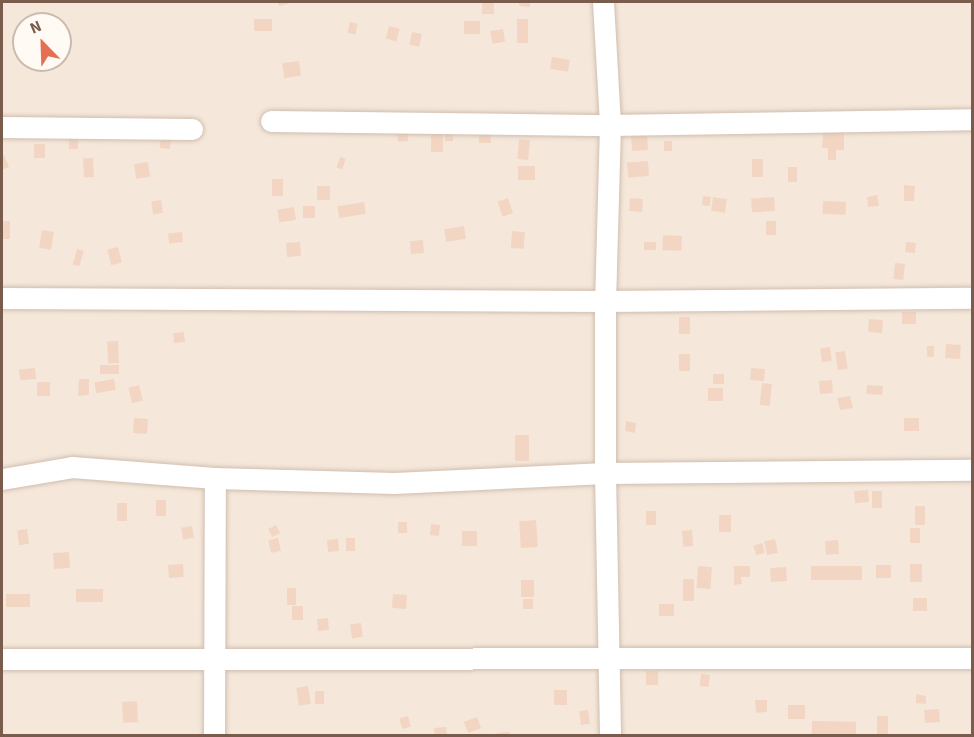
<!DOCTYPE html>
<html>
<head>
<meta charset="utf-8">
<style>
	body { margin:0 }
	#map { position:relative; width:974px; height:737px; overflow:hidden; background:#fdf6ec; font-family:"Source Sans 3",sans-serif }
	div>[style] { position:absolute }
	.residential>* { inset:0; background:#f5e8da }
	.building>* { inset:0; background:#f3d5c3; transform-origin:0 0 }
	.roads { filter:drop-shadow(0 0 2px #d1beb0) drop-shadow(0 0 2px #d1beb0) }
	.minor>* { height:21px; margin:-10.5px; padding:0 10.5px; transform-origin:10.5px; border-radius:10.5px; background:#fff }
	span { translate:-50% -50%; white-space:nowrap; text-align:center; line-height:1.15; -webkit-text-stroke:6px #fffaf3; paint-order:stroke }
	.frame { position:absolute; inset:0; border:3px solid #7a5c4d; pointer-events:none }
	.north { position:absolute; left:12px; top:12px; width:60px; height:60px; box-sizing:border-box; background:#fffaf3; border:2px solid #cabbb1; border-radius:50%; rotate:337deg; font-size:16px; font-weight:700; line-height:24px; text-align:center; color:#7a5c4d }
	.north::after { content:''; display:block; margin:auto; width:21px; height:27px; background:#e76f51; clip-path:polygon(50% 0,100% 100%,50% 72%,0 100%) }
</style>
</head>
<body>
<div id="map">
	<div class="residential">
		<i style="clip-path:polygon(evenodd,2px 2px,972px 2px,972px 735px,2px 735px,2px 2px,24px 24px,60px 24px,60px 60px,24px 60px,24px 24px)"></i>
	</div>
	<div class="building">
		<i style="clip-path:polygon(278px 2px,287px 2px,288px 4px,279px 6px)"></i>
		<i style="left:482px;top:2px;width:12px;height:12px"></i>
		<i style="clip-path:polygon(519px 2px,530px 2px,530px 7px,519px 6px)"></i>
		<i style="left:254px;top:19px;width:18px;height:12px"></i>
		<i style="left:528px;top:19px;width:24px;height:11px;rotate:90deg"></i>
		<i style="left:464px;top:21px;width:16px;height:13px"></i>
		<i style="left:350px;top:22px;width:8px;height:11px;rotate:14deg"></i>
		<i style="left:389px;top:26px;width:11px;height:13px;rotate:15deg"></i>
		<i style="left:503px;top:29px;width:13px;height:13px;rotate:81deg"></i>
		<i style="left:412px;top:32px;width:10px;height:13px;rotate:11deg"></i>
		<i style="left:552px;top:57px;width:18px;height:12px;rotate:9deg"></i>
		<i style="left:299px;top:61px;width:15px;height:17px;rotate:82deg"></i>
		<i style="left:407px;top:127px;width:14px;height:10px;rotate:86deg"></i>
		<i style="left:445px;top:129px;width:8px;height:12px"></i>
		<i style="clip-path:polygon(490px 130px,491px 143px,479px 143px,479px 131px)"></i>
		<i style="left:431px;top:132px;width:12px;height:20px"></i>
		<i style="clip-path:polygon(823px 132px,844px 132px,844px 150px,836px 150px,836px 160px,828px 160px,828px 148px,822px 148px)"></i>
		<i style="left:69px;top:133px;width:9px;height:16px"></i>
		<i style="left:647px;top:135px;width:15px;height:16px;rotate:86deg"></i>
		<i style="left:161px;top:137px;width:10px;height:11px;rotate:6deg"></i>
		<i style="left:519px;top:139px;width:11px;height:20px;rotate:5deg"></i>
		<i style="left:664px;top:141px;width:8px;height:10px"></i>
		<i style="left:34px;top:144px;width:11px;height:14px"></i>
		<i style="clip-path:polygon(4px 155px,9px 167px,2px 170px,2px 156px)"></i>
		<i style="left:340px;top:157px;width:6px;height:11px;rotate:18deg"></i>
		<i style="left:93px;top:158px;width:19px;height:10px;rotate:87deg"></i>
		<i style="left:752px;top:159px;width:11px;height:18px"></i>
		<i style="left:648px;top:161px;width:15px;height:21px;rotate:86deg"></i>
		<i style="left:148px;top:162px;width:15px;height:14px;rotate:82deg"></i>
		<i style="left:535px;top:166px;width:14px;height:17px;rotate:90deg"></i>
		<i style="left:788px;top:167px;width:9px;height:15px"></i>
		<i style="left:272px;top:179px;width:11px;height:17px"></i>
		<i style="clip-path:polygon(904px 185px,915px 186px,914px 201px,904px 201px)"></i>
		<i style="left:317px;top:186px;width:13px;height:14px"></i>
		<i style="clip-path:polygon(877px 195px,879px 206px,868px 207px,867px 197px)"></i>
		<i style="left:703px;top:196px;width:8px;height:9px;rotate:7deg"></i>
		<i style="left:713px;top:197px;width:14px;height:14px;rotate:8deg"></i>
		<i style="left:774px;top:197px;width:14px;height:23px;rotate:86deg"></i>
		<i style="left:508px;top:198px;width:16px;height:11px;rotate:72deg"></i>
		<i style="left:630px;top:198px;width:13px;height:13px;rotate:4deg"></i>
		<i style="left:161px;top:200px;width:13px;height:10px;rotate:81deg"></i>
		<i style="left:823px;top:201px;width:23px;height:13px;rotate:2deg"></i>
		<i style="left:364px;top:202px;width:12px;height:27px;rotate:81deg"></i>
		<i style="left:303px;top:206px;width:12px;height:12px"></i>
		<i style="left:294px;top:207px;width:13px;height:17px;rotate:81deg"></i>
		<i style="left:2px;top:221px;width:8px;height:18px"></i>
		<i style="left:766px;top:221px;width:10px;height:14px"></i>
		<i style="left:464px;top:226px;width:13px;height:20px;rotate:81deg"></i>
		<i style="left:42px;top:230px;width:12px;height:18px;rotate:9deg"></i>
		<i style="left:512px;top:231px;width:13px;height:17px;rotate:4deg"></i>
		<i style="left:182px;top:232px;width:10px;height:14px;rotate:84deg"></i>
		<i style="left:663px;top:235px;width:19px;height:15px;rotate:3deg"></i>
		<i style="left:423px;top:240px;width:13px;height:13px;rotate:86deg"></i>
		<i style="left:300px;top:242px;width:14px;height:14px;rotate:86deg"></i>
		<i style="left:656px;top:242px;width:8px;height:12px;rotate:90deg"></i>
		<i style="left:906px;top:242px;width:10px;height:10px;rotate:6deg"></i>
		<i style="left:118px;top:247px;width:16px;height:11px;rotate:76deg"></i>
		<i style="left:77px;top:249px;width:7px;height:16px;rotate:16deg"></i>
		<i style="left:895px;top:263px;width:10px;height:16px;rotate:6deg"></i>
		<i style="left:902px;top:312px;width:14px;height:12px"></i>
		<i style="left:679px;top:317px;width:11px;height:17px"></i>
		<i style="left:869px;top:319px;width:14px;height:13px;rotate:4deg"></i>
		<i style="left:184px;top:332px;width:10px;height:11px;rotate:84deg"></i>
		<i style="left:118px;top:341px;width:22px;height:11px;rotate:87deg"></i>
		<i style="left:946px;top:344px;width:15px;height:14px;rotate:4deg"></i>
		<i style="left:927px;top:346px;width:7px;height:11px"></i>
		<i style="left:830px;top:347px;width:14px;height:10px;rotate:82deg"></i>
		<i style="left:845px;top:351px;width:18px;height:10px;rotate:81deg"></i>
		<i style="left:679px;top:354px;width:11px;height:17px"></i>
		<i style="left:119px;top:365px;width:9px;height:19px;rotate:90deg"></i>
		<i style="left:35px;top:368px;width:11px;height:16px;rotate:85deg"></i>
		<i style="left:751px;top:368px;width:14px;height:12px;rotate:4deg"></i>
		<i style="left:713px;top:374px;width:11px;height:10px"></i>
		<i style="clip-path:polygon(79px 379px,89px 379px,89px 395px,78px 396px)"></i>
		<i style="left:114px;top:379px;width:11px;height:20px;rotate:80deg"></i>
		<i style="left:832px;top:380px;width:13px;height:13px;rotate:86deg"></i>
		<i style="left:37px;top:382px;width:13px;height:14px"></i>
		<i style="left:762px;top:383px;width:10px;height:22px;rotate:6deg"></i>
		<i style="left:139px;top:385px;width:16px;height:11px;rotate:76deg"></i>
		<i style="left:867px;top:385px;width:16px;height:9px;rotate:4deg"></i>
		<i style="left:708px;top:388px;width:15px;height:13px"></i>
		<i style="clip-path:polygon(850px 396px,853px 408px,840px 410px,837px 398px)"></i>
		<i style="left:134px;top:418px;width:14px;height:15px;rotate:4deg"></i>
		<i style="left:904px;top:418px;width:15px;height:13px"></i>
		<i style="clip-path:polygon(626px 421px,636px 423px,635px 433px,625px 431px)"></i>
		<i style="left:515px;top:435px;width:14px;height:26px"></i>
		<i style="left:868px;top:490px;width:12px;height:14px;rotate:85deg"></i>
		<i style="left:882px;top:491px;width:17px;height:10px;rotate:90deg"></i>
		<i style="left:156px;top:500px;width:10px;height:16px"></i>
		<i style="left:117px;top:503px;width:10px;height:18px"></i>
		<i style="left:925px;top:506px;width:19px;height:10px;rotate:90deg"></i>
		<i style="left:656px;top:511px;width:14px;height:10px;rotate:90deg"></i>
		<i style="left:719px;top:515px;width:12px;height:17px"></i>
		<i style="left:536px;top:520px;width:27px;height:17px;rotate:86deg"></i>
		<i style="left:398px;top:522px;width:9px;height:11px"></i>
		<i style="left:431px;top:524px;width:9px;height:11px;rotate:6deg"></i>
		<i style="left:276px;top:525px;width:9px;height:9px;rotate:63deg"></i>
		<i style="left:192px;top:526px;width:12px;height:11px;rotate:81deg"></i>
		<i style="left:910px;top:528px;width:10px;height:15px"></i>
		<i style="left:27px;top:529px;width:15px;height:10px;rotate:82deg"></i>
		<i style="left:692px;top:530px;width:16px;height:10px;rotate:86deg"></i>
		<i style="left:477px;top:531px;width:15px;height:15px;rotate:90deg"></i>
		<i style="left:278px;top:538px;width:13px;height:10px;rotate:77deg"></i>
		<i style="left:346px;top:538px;width:9px;height:13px"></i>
		<i style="left:338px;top:539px;width:12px;height:11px;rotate:85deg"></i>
		<i style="left:775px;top:539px;width:14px;height:11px;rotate:78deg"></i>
		<i style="left:838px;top:540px;width:14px;height:13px;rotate:86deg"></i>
		<i style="left:762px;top:543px;width:10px;height:9px;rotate:73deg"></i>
		<i style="left:69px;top:552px;width:16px;height:16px;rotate:86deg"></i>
		<i style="left:183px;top:564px;width:13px;height:15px;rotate:86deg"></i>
		<i style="left:910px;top:564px;width:12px;height:18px"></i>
		<i style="left:891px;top:565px;width:13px;height:15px;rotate:90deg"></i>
		<i style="left:698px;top:566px;width:14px;height:22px;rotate:4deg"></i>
		<i style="clip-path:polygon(734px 566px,750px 566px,750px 577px,741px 577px,742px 584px,734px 585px)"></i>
		<i style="left:811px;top:566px;width:51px;height:14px"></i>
		<i style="left:786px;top:567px;width:14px;height:16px;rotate:86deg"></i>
		<i style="left:683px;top:579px;width:11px;height:22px"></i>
		<i style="left:521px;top:580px;width:13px;height:17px"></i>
		<i style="left:287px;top:588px;width:9px;height:17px"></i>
		<i style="left:103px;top:589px;width:13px;height:27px;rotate:90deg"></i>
		<i style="left:30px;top:594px;width:13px;height:24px;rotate:90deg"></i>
		<i style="left:393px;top:594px;width:14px;height:14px;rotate:4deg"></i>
		<i style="left:913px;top:598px;width:14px;height:13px"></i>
		<i style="left:523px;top:599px;width:10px;height:10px"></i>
		<i style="left:659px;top:604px;width:15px;height:12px"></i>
		<i style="left:292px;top:606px;width:11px;height:14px"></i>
		<i style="left:328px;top:618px;width:12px;height:11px;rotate:85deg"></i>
		<i style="left:361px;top:623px;width:14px;height:11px;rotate:82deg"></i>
		<i style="left:646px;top:671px;width:12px;height:14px"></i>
		<i style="left:701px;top:674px;width:9px;height:12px;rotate:6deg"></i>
		<i style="left:308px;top:686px;width:18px;height:12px;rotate:81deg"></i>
		<i style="left:554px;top:690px;width:13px;height:15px"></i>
		<i style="left:315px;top:691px;width:9px;height:13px"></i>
		<i style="clip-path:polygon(916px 694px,926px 696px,926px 704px,916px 703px)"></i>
		<i style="clip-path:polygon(755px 700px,767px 700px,767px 712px,756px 713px)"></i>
		<i style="left:137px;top:701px;width:21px;height:15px;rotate:87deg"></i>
		<i style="left:788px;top:705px;width:17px;height:14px"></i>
		<i style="left:939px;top:709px;width:13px;height:15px;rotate:86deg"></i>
		<i style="left:588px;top:710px;width:14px;height:9px;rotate:82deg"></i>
		<i style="left:408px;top:716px;width:11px;height:9px;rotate:75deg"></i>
		<i style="left:877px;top:716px;width:11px;height:20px"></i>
		<i style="left:477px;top:717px;width:12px;height:14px;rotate:70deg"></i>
		<i style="left:812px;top:721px;width:44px;height:14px;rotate:1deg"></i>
		<i style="clip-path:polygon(446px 727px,447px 736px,435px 736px,434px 728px)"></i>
		<i style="clip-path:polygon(509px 732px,509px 736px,497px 736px,497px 733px)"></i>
	</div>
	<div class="roads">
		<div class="minor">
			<i style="left:603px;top:2px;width:123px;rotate:86.7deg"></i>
			<i style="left:610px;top:125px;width:176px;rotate:91.6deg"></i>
			<i style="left:605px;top:301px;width:172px;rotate:90deg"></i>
			<i style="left:605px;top:473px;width:263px;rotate:88.9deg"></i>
			<i style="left:271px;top:121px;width:339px;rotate:0.7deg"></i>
			<i style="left:610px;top:125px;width:362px;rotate:-0.9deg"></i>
			<i style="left:2px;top:127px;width:190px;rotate:0.6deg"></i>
			<i style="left:2px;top:298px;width:603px;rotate:0.29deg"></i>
			<i style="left:605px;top:301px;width:367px;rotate:-0.5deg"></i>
			<i style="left:2px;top:479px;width:71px;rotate:-9.7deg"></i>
			<i style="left:72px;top:467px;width:143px;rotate:4.4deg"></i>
			<i style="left:215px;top:478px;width:179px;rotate:1.6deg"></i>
			<i style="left:394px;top:483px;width:211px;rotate:-2.7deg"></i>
			<i style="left:605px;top:473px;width:367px;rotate:-0.5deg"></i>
			<i style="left:2px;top:659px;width:970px;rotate:-0.06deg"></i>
			<i style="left:214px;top:736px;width:258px;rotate:-89.8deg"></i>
		</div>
	</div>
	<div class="frame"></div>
	<div class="north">N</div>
</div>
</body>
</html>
